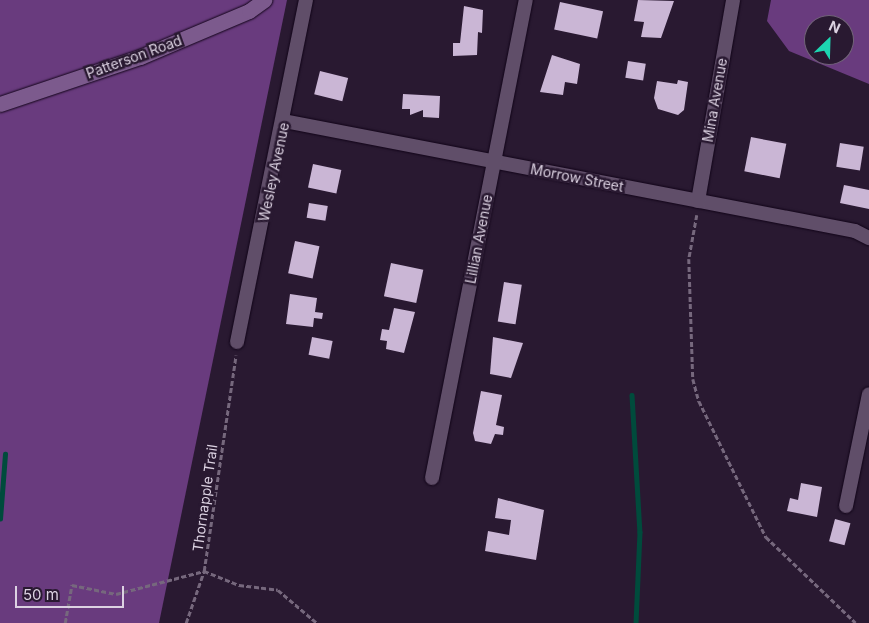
<!DOCTYPE html>
<html>
<head>
<meta charset="utf-8">
<style>
	body { margin:0 }
	#map { position:relative; width:869px; height:623px; overflow:hidden; background:#291931; font-family:Inter,sans-serif }
	div>[style] { position:absolute }
	.forest>* { inset:0; background:#693b7e }
	.stream>* { height:4.5px; margin:-2.25px; padding:0 2.25px; transform-origin:2.25px; border-radius:2.25px; background:#004b3c }
	.building>* { inset:0; background:#cab6d5; transform-origin:0 0 }
	.path>* { height:2.5px; margin-top:-1.25px; transform-origin:0; background:repeating-linear-gradient(90deg,#76687d 0 5px,transparent 0 7.5px) }
	.roads { filter:drop-shadow(0 0 1px #110418) drop-shadow(0 0 1px #110418) }
	.street>* { height:14px; margin:-7px; padding:0 7px; transform-origin:7px; border-radius:7px; background:#604e69 }
	.secondary>* { height:15px; margin:-7.5px; padding:0 7.5px; transform-origin:7.5px; border-radius:7.5px; background:#7c5a8d }
	span { translate:-50% -50%; white-space:nowrap; text-align:center; line-height:1.15; -webkit-text-stroke:5px #291931; paint-order:stroke }
	.street-label { font-size:14px; color:#dcd2e2 }
	.north { position:absolute; left:804px; top:15px; width:50px; height:50px; box-sizing:border-box; background:#291931; border:1px solid #716378; border-radius:50%; rotate:24deg; font-size:14px; font-weight:700; line-height:20px; text-align:center; color:#dcd2e2 }
	.north::after { content:''; display:block; margin:auto; width:18px; height:22px; background:#1dd5b1; clip-path:polygon(50% 0,100% 100%,50% 72%,0 100%) }
	.scale { position:absolute; left:15px; top:586px; width:109px; height:22px; box-sizing:border-box; border:2px solid #dcd2e2; border-top:0; padding-left:6px; font-size:15px; line-height:18px; white-space:nowrap; color:#dcd2e2; -webkit-text-stroke:4px #291931; paint-order:stroke }
</style>
</head>
<body>
<div id="map">
	<div class="forest">
		<i style="clip-path:polygon(0 0,287px 0,159px 623px,0 623px)"></i>
		<i style="clip-path:polygon(evenodd,771px 0,869px 0,869px 84px,789px 51px,767px 21px,771px 0,814px 25px,844px 25px,844px 55px,814px 55px,814px 25px)"></i>
	</div>
	<div class="stream">
		<i style="left:632px;top:395px;width:137px;rotate:86.7deg"></i>
		<i style="left:640px;top:532px;width:91px;rotate:92.5deg"></i>
		<i style="left:0;top:519px;width:65px;rotate:-85.6deg"></i>
	</div>
	<div class="building">
		<i style="clip-path:polygon(638px 0,674px 1px,661px 38px,641px 37px,644px 22px,634px 21px)"></i>
		<i style="left:560px;top:2px;width:44px;height:28px;rotate:12deg"></i>
		<i style="clip-path:polygon(464px 6px,483px 10px,482px 33px,478px 32px,477px 55px,453px 56px,453px 43px,460px 43px)"></i>
		<i style="clip-path:polygon(552px 55px,580px 64px,577px 84px,565px 82px,563px 95px,540px 92px)"></i>
		<i style="left:628px;top:61px;width:18px;height:17px;rotate:9deg"></i>
		<i style="left:320px;top:71px;width:29px;height:24px;rotate:14deg"></i>
		<i style="clip-path:polygon(678px 80px,688px 82px,684px 110px,678px 115px,658px 109px,654px 98px,657px 81px,677px 84px)"></i>
		<i style="clip-path:polygon(403px 94px,440px 96px,439px 118px,423px 117px,423px 110px,410px 115px,410px 109px,402px 109px)"></i>
		<i style="left:751px;top:137px;width:36px;height:35px;rotate:11deg"></i>
		<i style="left:840px;top:143px;width:24px;height:24px;rotate:9deg"></i>
		<i style="left:313px;top:164px;width:29px;height:24px;rotate:12deg"></i>
		<i style="clip-path:polygon(844px 185px,869px 190px,869px 209px,840px 203px)"></i>
		<i style="left:309px;top:203px;width:19px;height:15px;rotate:9deg"></i>
		<i style="left:295px;top:241px;width:25px;height:33px;rotate:12deg"></i>
		<i style="left:391px;top:263px;width:33px;height:34px;rotate:12deg"></i>
		<i style="left:504px;top:282px;width:18px;height:40px;rotate:9deg"></i>
		<i style="clip-path:polygon(290px 294px,317px 298px,315px 312px,323px 313px,322px 319px,314px 318px,313px 327px,286px 324px)"></i>
		<i style="clip-path:polygon(394px 308px,415px 312px,404px 353px,386px 349px,387px 341px,380px 340px,382px 329px,389px 330px)"></i>
		<i style="left:312px;top:337px;width:21px;height:18px;rotate:11deg"></i>
		<i style="clip-path:polygon(493px 337px,523px 343px,511px 378px,490px 374px)"></i>
		<i style="clip-path:polygon(481px 391px,502px 395px,496px 425px,504px 427px,503px 435px,495px 434px,491px 444px,475px 441px,473px 433px)"></i>
		<i style="clip-path:polygon(801px 483px,822px 487px,817px 517px,787px 511px,790px 498px,798px 500px)"></i>
		<i style="clip-path:polygon(498px 498px,544px 510px,536px 560px,485px 551px,488px 531px,509px 535px,511px 520px,495px 518px)"></i>
		<i style="left:835px;top:519px;width:16px;height:23px;rotate:15deg"></i>
	</div>
	<div class="path">
		<i style="left:697px;top:215px;width:45px;rotate:100.3deg"></i>
		<i style="left:689px;top:259px;width:120px;rotate:88.1deg"></i>
		<i style="left:693px;top:379px;width:23px;rotate:75deg"></i>
		<i style="left:699px;top:401px;width:152px;rotate:63.8deg"></i>
		<i style="left:766px;top:537px;width:124px;rotate:43.7deg"></i>
		<i style="left:65px;top:623px;width:39px;rotate:-80deg"></i>
		<i style="left:72px;top:585px;width:45px;rotate:11.6deg"></i>
		<i style="left:116px;top:594px;width:91px;rotate:-14.6deg"></i>
		<i style="left:204px;top:571px;width:218px;rotate:-81.6deg"></i>
		<i style="left:186px;top:623px;width:55px;rotate:-70.9deg"></i>
		<i style="left:204px;top:571px;width:38px;rotate:22deg"></i>
		<i style="left:239px;top:585px;width:39px;rotate:7deg"></i>
		<i style="left:278px;top:590px;width:51px;rotate:40.2deg"></i>
	</div>
	<div class="roads">
		<div class="street">
			<i style="left:284px;top:121px;width:581px;rotate:10.9deg"></i>
			<i style="left:855px;top:231px;width:16px;rotate:27deg"></i>
			<i style="left:698px;top:201px;width:204px;rotate:-80.1deg"></i>
			<i style="left:237px;top:342px;width:349px;rotate:-78.6deg"></i>
			<i style="left:432px;top:478px;width:487px;rotate:-78.9deg"></i>
			<i style="left:846px;top:506px;width:114px;rotate:-78.4deg"></i>
		</div>
		<div class="secondary">
			<i style="left:0;top:104px;width:148px;rotate:-18.6deg"></i>
			<i style="left:140px;top:57px;width:118px;rotate:-22.9deg"></i>
			<i style="left:249px;top:11px;width:19px;rotate:-36deg"></i>
		</div>
	</div>
	<div class="street-label">
		<span style="left:134px;top:57px;rotate:-20deg">Patterson Road</span>
		<span style="left:715px;top:100px;rotate:-80deg">Mina Avenue</span>
		<span style="left:274px;top:172px;rotate:-78deg">Wesley Avenue</span>
		<span style="left:577px;top:178px;rotate:11deg">Morrow Street</span>
		<span style="left:479px;top:239px;rotate:-79deg">Lillian Avenue</span>
		<span style="left:205px;top:498px;rotate:-82deg">Thornapple Trail</span>
	</div>
	<div class="north">N</div>
	<div class="scale">50 m</div>
</div>
</body>
</html>
